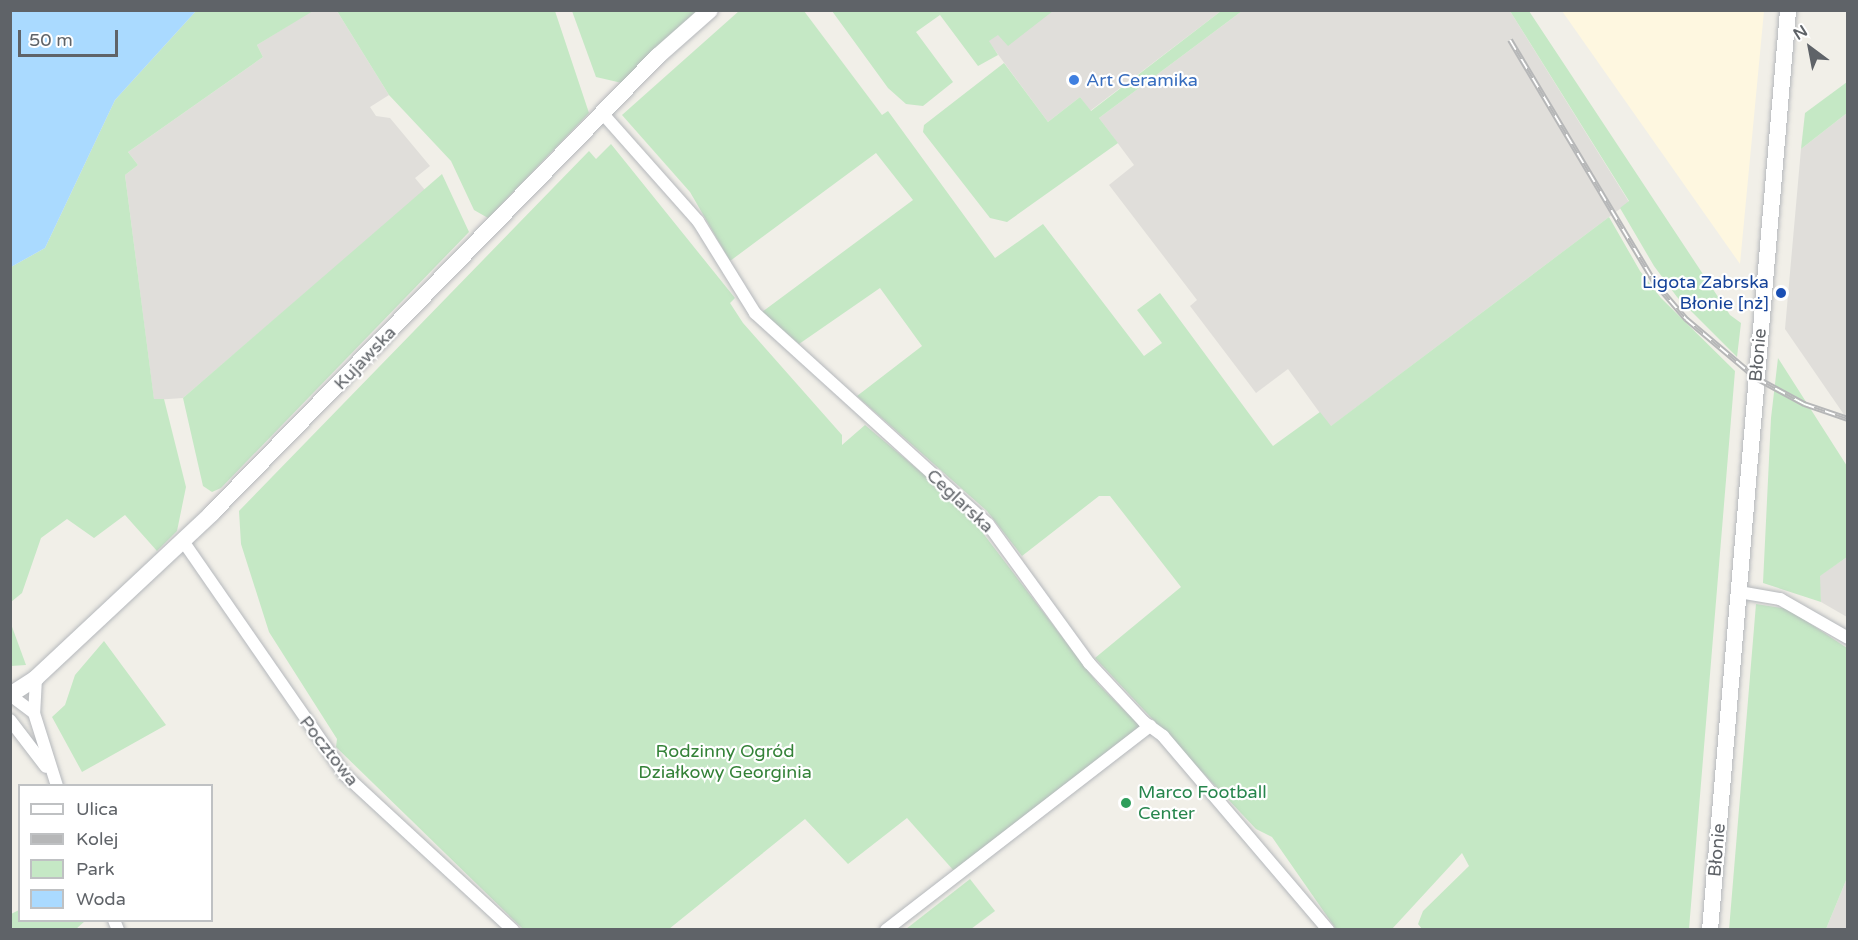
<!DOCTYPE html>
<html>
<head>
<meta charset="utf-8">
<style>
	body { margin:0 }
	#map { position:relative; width:1858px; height:940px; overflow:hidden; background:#f1efe8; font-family:"Varela Round",sans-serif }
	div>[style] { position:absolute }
	.commercial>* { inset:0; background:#fef7e0 }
	.industrial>* { inset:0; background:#e0deda }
	.green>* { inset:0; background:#c5e8c5 }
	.water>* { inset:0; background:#aadaff }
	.roads { filter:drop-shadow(0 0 2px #b5b8bc) drop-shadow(0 0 2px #b5b8bc) }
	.minor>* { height:12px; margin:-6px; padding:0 6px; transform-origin:6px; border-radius:6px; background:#fff }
	.tertiary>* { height:16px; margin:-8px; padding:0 8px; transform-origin:8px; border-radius:8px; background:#fff }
	.rail>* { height:6px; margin-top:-3px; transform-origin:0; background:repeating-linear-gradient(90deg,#fff 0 11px,#b6b7b8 0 22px); box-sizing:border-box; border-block:2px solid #b6b7b8 }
	.dots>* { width:16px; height:16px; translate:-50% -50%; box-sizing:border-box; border:3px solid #fff; border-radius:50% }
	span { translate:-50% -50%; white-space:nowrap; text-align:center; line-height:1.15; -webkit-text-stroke:4.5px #fff; paint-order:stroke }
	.shop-label { font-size:18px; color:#366cbe }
	.left { translate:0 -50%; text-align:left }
	.transit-label { font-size:18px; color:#164399 }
	.right { translate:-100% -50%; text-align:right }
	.street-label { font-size:18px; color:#5f6368 }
	.park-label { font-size:18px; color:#348238 }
	.leisure-label { font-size:18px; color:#27864d }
	.frame { position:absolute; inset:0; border:12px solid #5f6368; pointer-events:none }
	.legend { position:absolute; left:18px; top:784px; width:195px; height:138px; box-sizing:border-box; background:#fff; border:2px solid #bfc1c3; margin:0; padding:8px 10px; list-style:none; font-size:18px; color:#5f6368 }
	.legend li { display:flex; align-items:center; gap:12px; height:30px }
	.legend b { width:30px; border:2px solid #bfc1c3 }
	.north { position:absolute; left:1780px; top:18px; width:60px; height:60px; -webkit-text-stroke:4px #fff; paint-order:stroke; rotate:328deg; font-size:16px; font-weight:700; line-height:24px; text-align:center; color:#5f6368 }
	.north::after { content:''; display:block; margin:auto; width:21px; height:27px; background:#5f6368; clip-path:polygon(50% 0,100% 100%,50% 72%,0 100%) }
	.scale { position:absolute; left:18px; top:30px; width:100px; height:27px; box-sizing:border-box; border:3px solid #5f6368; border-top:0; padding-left:8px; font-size:18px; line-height:21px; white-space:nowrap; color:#5f6368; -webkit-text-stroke:4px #fff; paint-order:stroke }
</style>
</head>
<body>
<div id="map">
	<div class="commercial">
		<i style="clip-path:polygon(1562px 11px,1764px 11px,1740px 264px)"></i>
	</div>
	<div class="industrial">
		<i style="clip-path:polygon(313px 10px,337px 11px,389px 95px,370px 107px,376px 116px,390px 118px,430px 166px,415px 178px,425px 190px,183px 398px,154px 400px,125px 175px,138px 165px,128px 152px,263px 57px,257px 45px)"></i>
		<i style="clip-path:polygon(966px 11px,1221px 11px,1090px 111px,1080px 97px,1048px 122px)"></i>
		<i style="clip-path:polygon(1242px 11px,1510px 11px,1629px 202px,1330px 427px,1288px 369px,1256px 393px,1190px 306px,1197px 300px,1109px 185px,1134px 165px,1099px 118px)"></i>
		<i style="clip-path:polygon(1847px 113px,1847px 419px,1785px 329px,1801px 149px)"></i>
		<i style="clip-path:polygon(1847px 557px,1847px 617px,1821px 602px,1819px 576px)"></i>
		<i style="clip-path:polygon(1847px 878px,1847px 929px,1826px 929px)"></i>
	</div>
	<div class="green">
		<i style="clip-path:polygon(196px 11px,313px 11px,257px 45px,263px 57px,128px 152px,138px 165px,125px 175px,154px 399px,164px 399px,186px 487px,177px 531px,157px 551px,125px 515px,94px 538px,67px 519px,41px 538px,22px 593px,11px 602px,11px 267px,45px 248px,115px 100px)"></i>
		<i style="clip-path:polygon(337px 11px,555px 11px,589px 113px,488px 218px,474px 210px,451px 161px,389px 95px)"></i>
		<i style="clip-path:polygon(572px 11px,697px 11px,622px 83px,596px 77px)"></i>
		<i style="clip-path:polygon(739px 11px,804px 11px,882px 115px,888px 111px,995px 258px,1043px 224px,1144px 356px,1162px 343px,1137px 310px,1160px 293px,1273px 446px,1320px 412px,1331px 426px,1609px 217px,1640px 271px,1661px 298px,1735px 371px,1689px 929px,1422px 929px,1418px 924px,1423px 911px,1469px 866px,1462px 853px,1392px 929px,1336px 929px,1272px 837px,1256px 829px,1095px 658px,1181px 587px,1110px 496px,1099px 496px,1022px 556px,987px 511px,857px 396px,922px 346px,880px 288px,799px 344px,762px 312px,913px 200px,876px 153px,730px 261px,690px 192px,622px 115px)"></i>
		<i style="clip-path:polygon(832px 11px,1053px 11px,1008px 46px,998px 35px,989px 41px,998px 55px,978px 66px,940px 15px,916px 32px,953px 82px,923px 106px,906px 104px,888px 88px)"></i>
		<i style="clip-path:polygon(1221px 11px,1242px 11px,1099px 118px,1118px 143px,1007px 222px,990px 218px,923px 132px,924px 125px,1004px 63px,1048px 122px,1080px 97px,1091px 111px)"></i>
		<i style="clip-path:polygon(1510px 11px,1529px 11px,1730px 315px,1741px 323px,1737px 357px,1677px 297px,1654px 266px,1620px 208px,1629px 201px)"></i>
		<i style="clip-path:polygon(1847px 82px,1847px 113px,1801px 149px,1805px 113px)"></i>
		<i style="clip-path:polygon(611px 144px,735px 298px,730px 303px,743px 323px,842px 435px,842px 445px,865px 425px,941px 489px,976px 524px,1098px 684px,1140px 726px,954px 871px,907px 818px,848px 864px,805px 819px,669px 929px,523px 929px,336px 747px,337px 739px,269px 632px,241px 544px,239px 511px,589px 151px,596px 159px)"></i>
		<i style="clip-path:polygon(442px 174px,469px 232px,221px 488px,212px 492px,203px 486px,183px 398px)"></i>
		<i style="clip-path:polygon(1778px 358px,1847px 466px,1847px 557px,1820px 576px,1821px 602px,1763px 583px,1771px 418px)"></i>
		<i style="clip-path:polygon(1756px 604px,1788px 609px,1847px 648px,1847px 878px,1826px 929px,1729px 930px)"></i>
		<i style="clip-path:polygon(11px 624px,26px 665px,11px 666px)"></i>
		<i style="clip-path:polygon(104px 641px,166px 725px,82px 772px,52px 717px,65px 705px,75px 675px)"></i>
		<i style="clip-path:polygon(970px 879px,995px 911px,971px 929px,906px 929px)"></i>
		<i style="clip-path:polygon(19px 910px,20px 920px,85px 921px,76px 929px,11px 929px,11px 914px)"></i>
	</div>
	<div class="water">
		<i style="clip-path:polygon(11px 10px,196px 11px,115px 100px,45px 248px,11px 267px)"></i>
	</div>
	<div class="roads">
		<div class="minor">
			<i style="left:603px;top:114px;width:143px;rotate:48.4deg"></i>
			<i style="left:698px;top:221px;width:108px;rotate:58.2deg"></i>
			<i style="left:755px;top:313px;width:314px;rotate:42.2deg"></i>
			<i style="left:988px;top:524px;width:172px;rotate:54deg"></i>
			<i style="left:1089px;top:663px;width:81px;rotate:47deg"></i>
			<i style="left:1144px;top:722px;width:24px;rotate:36deg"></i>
			<i style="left:1163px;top:736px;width:255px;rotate:49.6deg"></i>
			<i style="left:183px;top:541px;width:285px;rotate:55.3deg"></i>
			<i style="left:345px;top:775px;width:229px;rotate:42.7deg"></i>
			<i style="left:1739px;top:592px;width:42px;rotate:9.7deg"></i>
			<i style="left:1780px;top:599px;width:78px;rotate:29.8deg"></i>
			<i style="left:36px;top:678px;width:35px;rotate:93deg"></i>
			<i style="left:34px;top:713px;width:77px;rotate:72.5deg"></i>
			<i style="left:10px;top:695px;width:30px;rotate:37deg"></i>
			<i style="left:10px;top:720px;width:59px;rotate:52.5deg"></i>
			<i style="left:114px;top:920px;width:11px;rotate:68deg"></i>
			<i style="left:886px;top:930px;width:334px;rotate:-37.7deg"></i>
		</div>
		<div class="tertiary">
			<i style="left:10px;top:695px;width:31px;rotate:-33deg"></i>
			<i style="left:36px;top:678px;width:240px;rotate:-43.1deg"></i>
			<i style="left:211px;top:514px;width:640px;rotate:-45.7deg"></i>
			<i style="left:658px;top:56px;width:69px;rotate:-41.5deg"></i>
			<i style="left:1710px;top:930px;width:923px;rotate:-85.15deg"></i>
		</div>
	</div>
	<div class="rail">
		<i style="left:1510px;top:40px;width:283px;rotate:59.2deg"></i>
		<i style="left:1655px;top:283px;width:48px;rotate:49.3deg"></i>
		<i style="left:1686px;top:319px;width:92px;rotate:40.1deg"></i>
		<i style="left:1756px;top:378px;width:55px;rotate:28.4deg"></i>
		<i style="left:1804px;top:404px;width:46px;rotate:18.8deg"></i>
	</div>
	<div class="dots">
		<i style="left:1074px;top:80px;background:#3f7fe0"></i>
		<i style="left:1781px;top:293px;background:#1a4fb4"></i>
		<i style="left:1126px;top:803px;background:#2e9e5b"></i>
	</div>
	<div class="shop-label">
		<span class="left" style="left:1086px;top:80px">Art Ceramika</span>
	</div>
	<div class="transit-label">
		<span class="right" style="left:1769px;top:293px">Ligota Zabrska<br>Błonie [nż]</span>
	</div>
	<div class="street-label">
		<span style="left:1758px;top:355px;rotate:-85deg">Błonie</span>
		<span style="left:365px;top:358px;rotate:-46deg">Kujawska</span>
		<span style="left:960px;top:501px;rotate:43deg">Ceglarska</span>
		<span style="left:329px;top:751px;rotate:52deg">Pocztowa</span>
		<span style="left:1717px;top:850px;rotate:-85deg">Błonie</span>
	</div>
	<div class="park-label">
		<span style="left:725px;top:762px">Rodzinny Ogród<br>Działkowy Georginia</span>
	</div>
	<div class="leisure-label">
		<span class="left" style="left:1138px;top:803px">Marco Football<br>Center</span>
	</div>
	<div class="frame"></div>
	<ul class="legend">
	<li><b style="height:8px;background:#fff"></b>Ulica</li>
	<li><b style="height:8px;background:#b6b7b8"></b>Kolej</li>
	<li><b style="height:16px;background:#c5e8c5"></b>Park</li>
	<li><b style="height:16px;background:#aadaff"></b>Woda</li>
	</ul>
	<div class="north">N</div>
	<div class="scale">50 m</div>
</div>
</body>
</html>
